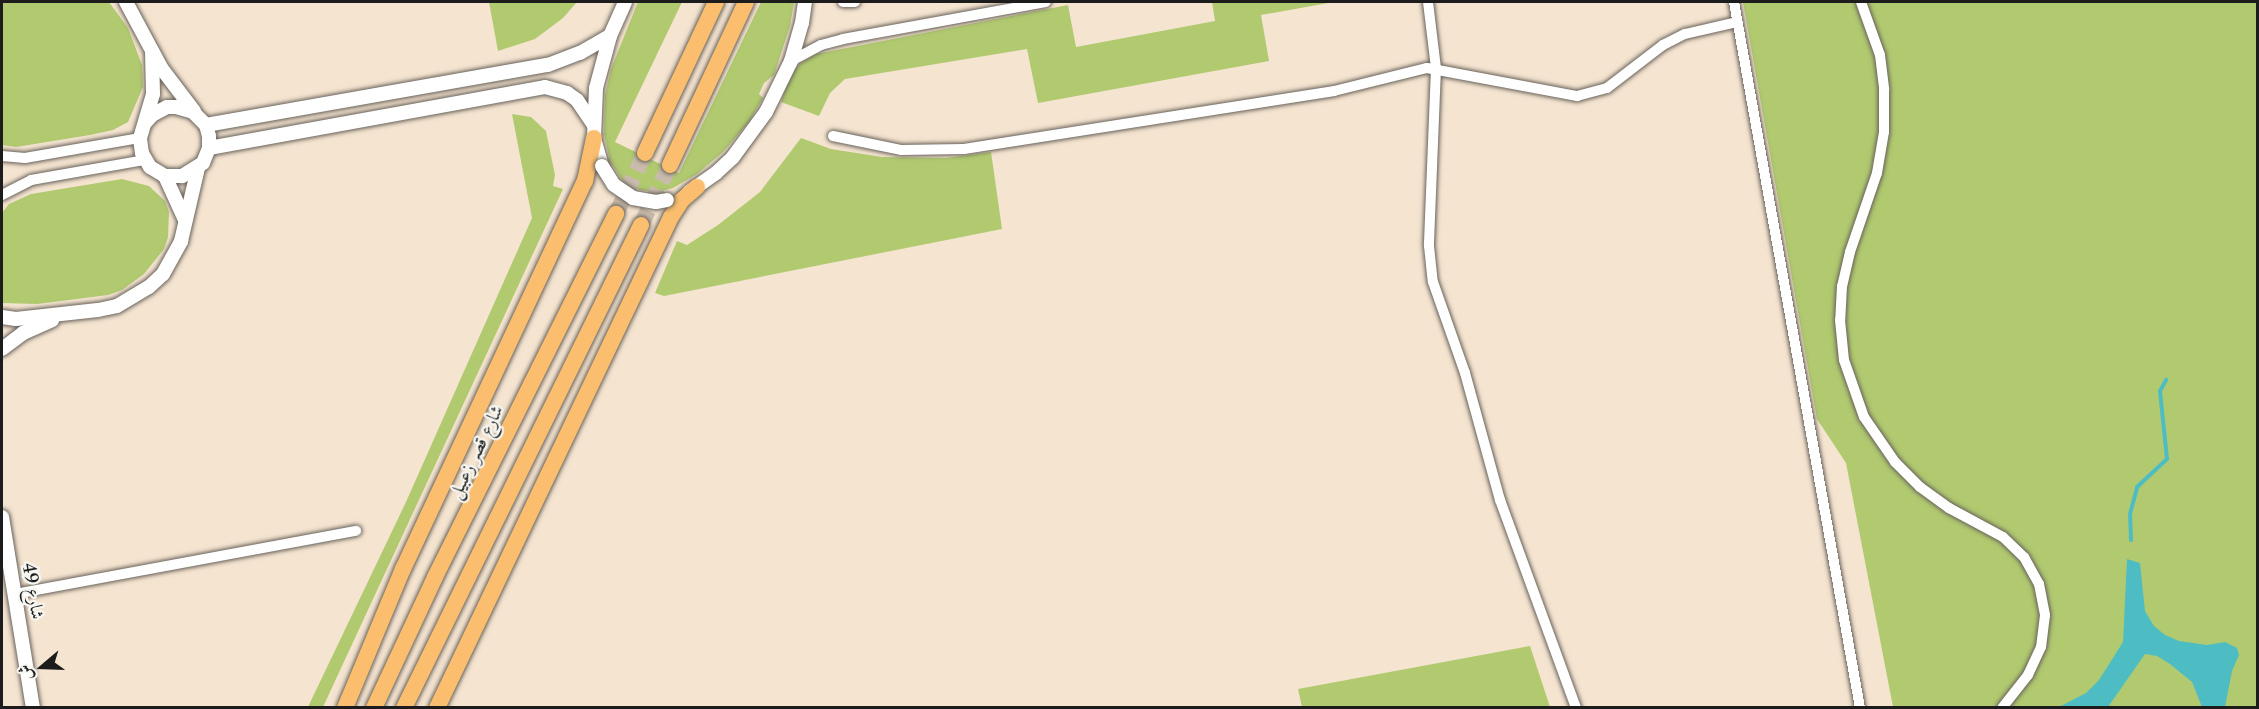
<!DOCTYPE html>
<html>
<head>
<meta charset="utf-8">
<style>
	body { margin:0 }
	#map { position:relative; width:2259px; height:709px; overflow:hidden; background:#f5e4d0; font-family:"Libre Caslon Text",Amiri,serif }
	div>[style] { position:absolute }
	.green>* { inset:0; background:#b1ca70 }
	.water>* { inset:0; background:#4ebdc3 }
	.stream>* { height:4px; margin:-2px; padding:0 2px; transform-origin:2px; border-radius:2px; background:#4ebdc3 }
	.primary-tunnel>* { height:16px; margin-top:-8px; transform-origin:0; background:repeating-linear-gradient(90deg,#cabcac 0 16px,transparent 0 24px) }
	.roads { filter:drop-shadow(0 0 2px #68625b) drop-shadow(0 0 2px #68625b) }
	.minor>* { height:10px; margin:-5px; padding:0 5px; transform-origin:5px; border-radius:5px; background:#fff }
	.tertiary>* { height:14px; margin:-7px; padding:0 7px; transform-origin:7px; border-radius:7px; background:#fff }
	.primary>* { height:16px; margin:-8px; padding:0 8px; transform-origin:8px; border-radius:8px; background:#fabe6e }
	.bridges { filter:drop-shadow(0 0 2px #68625b) drop-shadow(0 0 2px #68625b) }
	.tertiary-bridge>* { height:14px; margin:-7px; padding:0 7px; transform-origin:7px; border-radius:7px; background:#fff }
	span { translate:-50% -50%; white-space:nowrap; text-align:center; line-height:1.15; -webkit-text-stroke:4.5px #f6f6f2; paint-order:stroke }
	.street-label { font-size:18px; color:#1c1c1c }
	.frame { position:absolute; inset:0; border:3px solid #1c1c1c; pointer-events:none }
	.north { position:absolute; left:12px; top:637px; width:60px; height:60px; -webkit-text-stroke:4px #f6f6f2; paint-order:stroke; rotate:251deg; font-size:16px; font-weight:700; line-height:24px; text-align:center; color:#1c1c1c }
	.north::after { content:''; display:block; margin:auto; width:21px; height:27px; background:#1c1c1c; clip-path:polygon(50% 0,100% 100%,50% 72%,0 100%) }
</style>
</head>
<body>
<div id="map">
	<div class="green">
		<i style="clip-path:polygon(2px 2px,109px 2px,128px 28px,142px 65px,143px 87px,128px 122px,113px 130px,90px 135px,16px 147px,2px 145px)"></i>
		<i style="clip-path:polygon(489px 2px,577px 2px,563px 18px,535px 39px,498px 51px)"></i>
		<i style="clip-path:polygon(638px 2px,682px 2px,615px 142px,679px 173px,761px 2px,794px 2px,790px 26px,774px 75px,764px 83px,759px 94px,763px 98px,749px 122px,723px 152px,697px 174px,673px 188px,657px 192px,640px 190px,622px 180px,610px 161px,604px 134px,605px 95px,611px 69px)"></i>
		<i style="clip-path:polygon(1212px 2px,1334px 2px,1261px 15px,1269px 61px,1038px 103px,1027px 49px,845px 79px,830px 93px,819px 116px,781px 102px,791px 73px,801px 63px,816px 54px,1068px 5px,1076px 47px,1215px 21px)"></i>
		<i style="clip-path:polygon(1743px 2px,2257px 2px,2257px 707px,1893px 707px,1846px 463px,1817px 419px)"></i>
		<i style="clip-path:polygon(512px 114px,531px 117px,546px 131px,555px 175px,553px 186px,563px 189px,323px 707px,308px 707px,406px 502px,532px 218px)"></i>
		<i style="clip-path:polygon(801px 138px,831px 149px,882px 157px,946px 158px,991px 152px,1002px 229px,664px 296px,655px 293px,677px 241px,687px 245px,718px 225px,760px 192px)"></i>
		<i style="clip-path:polygon(122px 179px,149px 186px,165px 201px,169px 212px,168px 237px,164px 249px,144px 274px,122px 290px,108px 295px,37px 304px,2px 303px,2px 213px,9px 204px,31px 194px)"></i>
		<i style="clip-path:polygon(1530px 646px,1550px 707px,1302px 707px,1298px 689px)"></i>
	</div>
	<div class="water">
		<i style="clip-path:polygon(2127px 559px,2140px 563px,2145px 611px,2154px 626px,2165px 635px,2179px 641px,2207px 645px,2225px 642px,2237px 648px,2239px 655px,2232px 671px,2225px 707px,2202px 707px,2192px 682px,2170px 664px,2157px 656px,2145px 654px,2108px 707px,2059px 707px,2086px 693px,2099px 680px,2123px 642px)"></i>
	</div>
	<div class="stream">
		<i style="left:2131px;top:540px;width:26px;rotate:-92deg"></i>
		<i style="left:2130px;top:514px;width:28px;rotate:-75deg"></i>
		<i style="left:2137px;top:487px;width:41px;rotate:-43deg"></i>
		<i style="left:2167px;top:459px;width:68px;rotate:-95.9deg"></i>
		<i style="left:2160px;top:391px;width:13px;rotate:-61deg"></i>
	</div>
	<div class="primary-tunnel">
		<i style="left:616px;top:214px;width:68px;rotate:-64.6deg"></i>
		<i style="left:641px;top:225px;width:67px;rotate:-64.2deg"></i>
	</div>
	<div class="roads">
		<div class="minor">
			<i style="left:843px;top:2px;width:12px"></i>
			<i style="left:1428px;top:2px;width:66px;rotate:83.1deg"></i>
			<i style="left:1436px;top:68px;width:178px;rotate:92.3deg"></i>
			<i style="left:1429px;top:246px;width:36px;rotate:84deg"></i>
			<i style="left:1433px;top:282px;width:96px;rotate:70.6deg"></i>
			<i style="left:1465px;top:373px;width:132px;rotate:74.6deg"></i>
			<i style="left:1500px;top:500px;width:221px;rotate:69.9deg"></i>
			<i style="left:1734px;top:2px;width:717px;rotate:79.88deg"></i>
			<i style="left:1861px;top:2px;width:56px;rotate:70.3deg"></i>
			<i style="left:1880px;top:55px;width:35px;rotate:83deg"></i>
			<i style="left:1884px;top:90px;width:42px;rotate:90deg"></i>
			<i style="left:1884px;top:132px;width:42px;rotate:99.7deg"></i>
			<i style="left:1877px;top:173px;width:83px;rotate:108.9deg"></i>
			<i style="left:1850px;top:252px;width:35px;rotate:103deg"></i>
			<i style="left:1842px;top:286px;width:34px;rotate:93deg"></i>
			<i style="left:1840px;top:320px;width:40px;rotate:84.3deg"></i>
			<i style="left:1844px;top:360px;width:60px;rotate:70.7deg"></i>
			<i style="left:1864px;top:417px;width:55px;rotate:55.4deg"></i>
			<i style="left:1895px;top:462px;width:35px;rotate:45deg"></i>
			<i style="left:1920px;top:487px;width:36px;rotate:36deg"></i>
			<i style="left:1949px;top:508px;width:61px;rotate:28.2deg"></i>
			<i style="left:2003px;top:537px;width:29px;rotate:44deg"></i>
			<i style="left:2024px;top:557px;width:31px;rotate:61deg"></i>
			<i style="left:2039px;top:584px;width:32px;rotate:79deg"></i>
			<i style="left:2045px;top:615px;width:32px;rotate:97deg"></i>
			<i style="left:2041px;top:647px;width:31px;rotate:115deg"></i>
			<i style="left:2028px;top:675px;width:42px;rotate:128.2deg"></i>
			<i style="left:791px;top:61px;width:34px;rotate:-28deg"></i>
			<i style="left:821px;top:45px;width:23px;rotate:-15deg"></i>
			<i style="left:843px;top:39px;width:206px;rotate:-10.3deg"></i>
			<i style="left:833px;top:136px;width:69px;rotate:11.6deg"></i>
			<i style="left:901px;top:150px;width:63px;rotate:-0.9deg"></i>
			<i style="left:964px;top:149px;width:375px;rotate:-8.9deg"></i>
			<i style="left:1334px;top:91px;width:96px;rotate:-13.9deg"></i>
			<i style="left:1427px;top:68px;width:153px;rotate:10.6deg"></i>
			<i style="left:1577px;top:96px;width:31px;rotate:-15deg"></i>
			<i style="left:1607px;top:88px;width:71px;rotate:-37.5deg"></i>
			<i style="left:1663px;top:45px;width:25px;rotate:-27deg"></i>
			<i style="left:1685px;top:34px;width:53px;rotate:-13deg"></i>
			<i style="left:2px;top:156px;width:23px;rotate:5deg"></i>
			<i style="left:25px;top:158px;width:117px;rotate:-9.9deg"></i>
			<i style="left:2px;top:195px;width:33px;rotate:-27deg"></i>
			<i style="left:31px;top:180px;width:116px;rotate:-10deg"></i>
			<i style="left:15px;top:594px;width:347px;rotate:-10.5deg"></i>
		</div>
		<div class="tertiary">
			<i style="left:126px;top:2px;width:76px;rotate:61.8deg"></i>
			<i style="left:162px;top:69px;width:53px;rotate:52.7deg"></i>
			<i style="left:146px;top:122px;width:9px;rotate:-49deg"></i>
			<i style="left:152px;top:115px;width:17px;rotate:-28deg"></i>
			<i style="left:167px;top:107px;width:9px"></i>
			<i style="left:176px;top:107px;width:18px;rotate:16deg"></i>
			<i style="left:193px;top:112px;width:18px;rotate:45deg"></i>
			<i style="left:206px;top:125px;width:11px;rotate:75deg"></i>
			<i style="left:209px;top:136px;width:12px;rotate:90deg"></i>
			<i style="left:209px;top:148px;width:16px;rotate:112deg"></i>
			<i style="left:203px;top:163px;width:25px;rotate:148deg"></i>
			<i style="left:182px;top:176px;width:17px;rotate:180deg"></i>
			<i style="left:165px;top:176px;width:17px;rotate:-149deg"></i>
			<i style="left:150px;top:167px;width:16px;rotate:-120deg"></i>
			<i style="left:142px;top:153px;width:15px;rotate:-98deg"></i>
			<i style="left:140px;top:138px;width:46px;rotate:-73.5deg"></i>
			<i style="left:153px;top:94px;width:43px;rotate:-91.3deg"></i>
			<i style="left:206px;top:125px;width:347px;rotate:-10deg"></i>
			<i style="left:548px;top:65px;width:34px;rotate:-21deg"></i>
			<i style="left:580px;top:53px;width:34px;rotate:-30deg"></i>
			<i style="left:209px;top:148px;width:341px;rotate:-10.3deg"></i>
			<i style="left:545px;top:87px;width:23px;rotate:15deg"></i>
			<i style="left:567px;top:93px;width:12px;rotate:35deg"></i>
			<i style="left:577px;top:100px;width:30px;rotate:56deg"></i>
			<i style="left:602px;top:166px;width:29px;rotate:-106deg"></i>
			<i style="left:594px;top:138px;width:50px;rotate:-87.7deg"></i>
			<i style="left:596px;top:88px;width:54px;rotate:-74.9deg"></i>
			<i style="left:610px;top:36px;width:37px;rotate:-66deg"></i>
			<i style="left:165px;top:176px;width:48px;rotate:65.6deg"></i>
			<i style="left:689px;top:192px;width:33px;rotate:-35deg"></i>
			<i style="left:716px;top:173px;width:23px;rotate:-43deg"></i>
			<i style="left:733px;top:157px;width:56px;rotate:-53.7deg"></i>
			<i style="left:766px;top:112px;width:57px;rotate:-63.9deg"></i>
			<i style="left:791px;top:61px;width:40px;rotate:-74deg"></i>
			<i style="left:802px;top:23px;width:21px;rotate:-82deg"></i>
			<i style="left:2px;top:317px;width:14px;rotate:8deg"></i>
			<i style="left:16px;top:319px;width:82px;rotate:-6.3deg"></i>
			<i style="left:98px;top:310px;width:19px;rotate:-12deg"></i>
			<i style="left:117px;top:306px;width:37px;rotate:-31deg"></i>
			<i style="left:149px;top:287px;width:19px;rotate:-43deg"></i>
			<i style="left:163px;top:274px;width:38px;rotate:-61deg"></i>
			<i style="left:181px;top:241px;width:75px;rotate:-76.9deg"></i>
			<i style="left:2px;top:349px;width:26px;rotate:-37deg"></i>
			<i style="left:23px;top:333px;width:32px;rotate:-24deg"></i>
			<i style="left:2px;top:517px;width:193px;rotate:80.8deg"></i>
		</div>
		<div class="primary">
			<i style="left:645px;top:153px;width:167px;rotate:-64.8deg"></i>
			<i style="left:670px;top:165px;width:180px;rotate:-65deg"></i>
			<i style="left:345px;top:708px;width:151px;rotate:-67.4deg"></i>
			<i style="left:403px;top:569px;width:429px;rotate:-64.9deg"></i>
			<i style="left:585px;top:181px;width:44px;rotate:-78.2deg"></i>
			<i style="left:374px;top:708px;width:145px;rotate:-65deg"></i>
			<i style="left:435px;top:577px;width:406px;rotate:-63.5deg"></i>
			<i style="left:404px;top:708px;width:538px;rotate:-63.86deg"></i>
			<i style="left:437px;top:708px;width:544px;rotate:-64.52deg"></i>
			<i style="left:671px;top:217px;width:20px;rotate:-57deg"></i>
			<i style="left:682px;top:200px;width:20px;rotate:-41deg"></i>
		</div>
	</div>
	<div class="bridges">
		<div class="tertiary-bridge">
			<i style="left:602px;top:166px;width:22px;rotate:58deg"></i>
			<i style="left:614px;top:185px;width:23px;rotate:34deg"></i>
			<i style="left:633px;top:198px;width:23px;rotate:10deg"></i>
			<i style="left:656px;top:202px;width:11px;rotate:-10deg"></i>
		</div>
	</div>
	<div class="street-label">
		<span style="left:476px;top:452px;rotate:-64deg">شارع قصر زعبيل</span>
		<span style="left:33px;top:591px;rotate:80deg">شارع 49</span>
	</div>
	<div class="frame"></div>
	<div class="north">ش</div>
</div>
</body>
</html>
